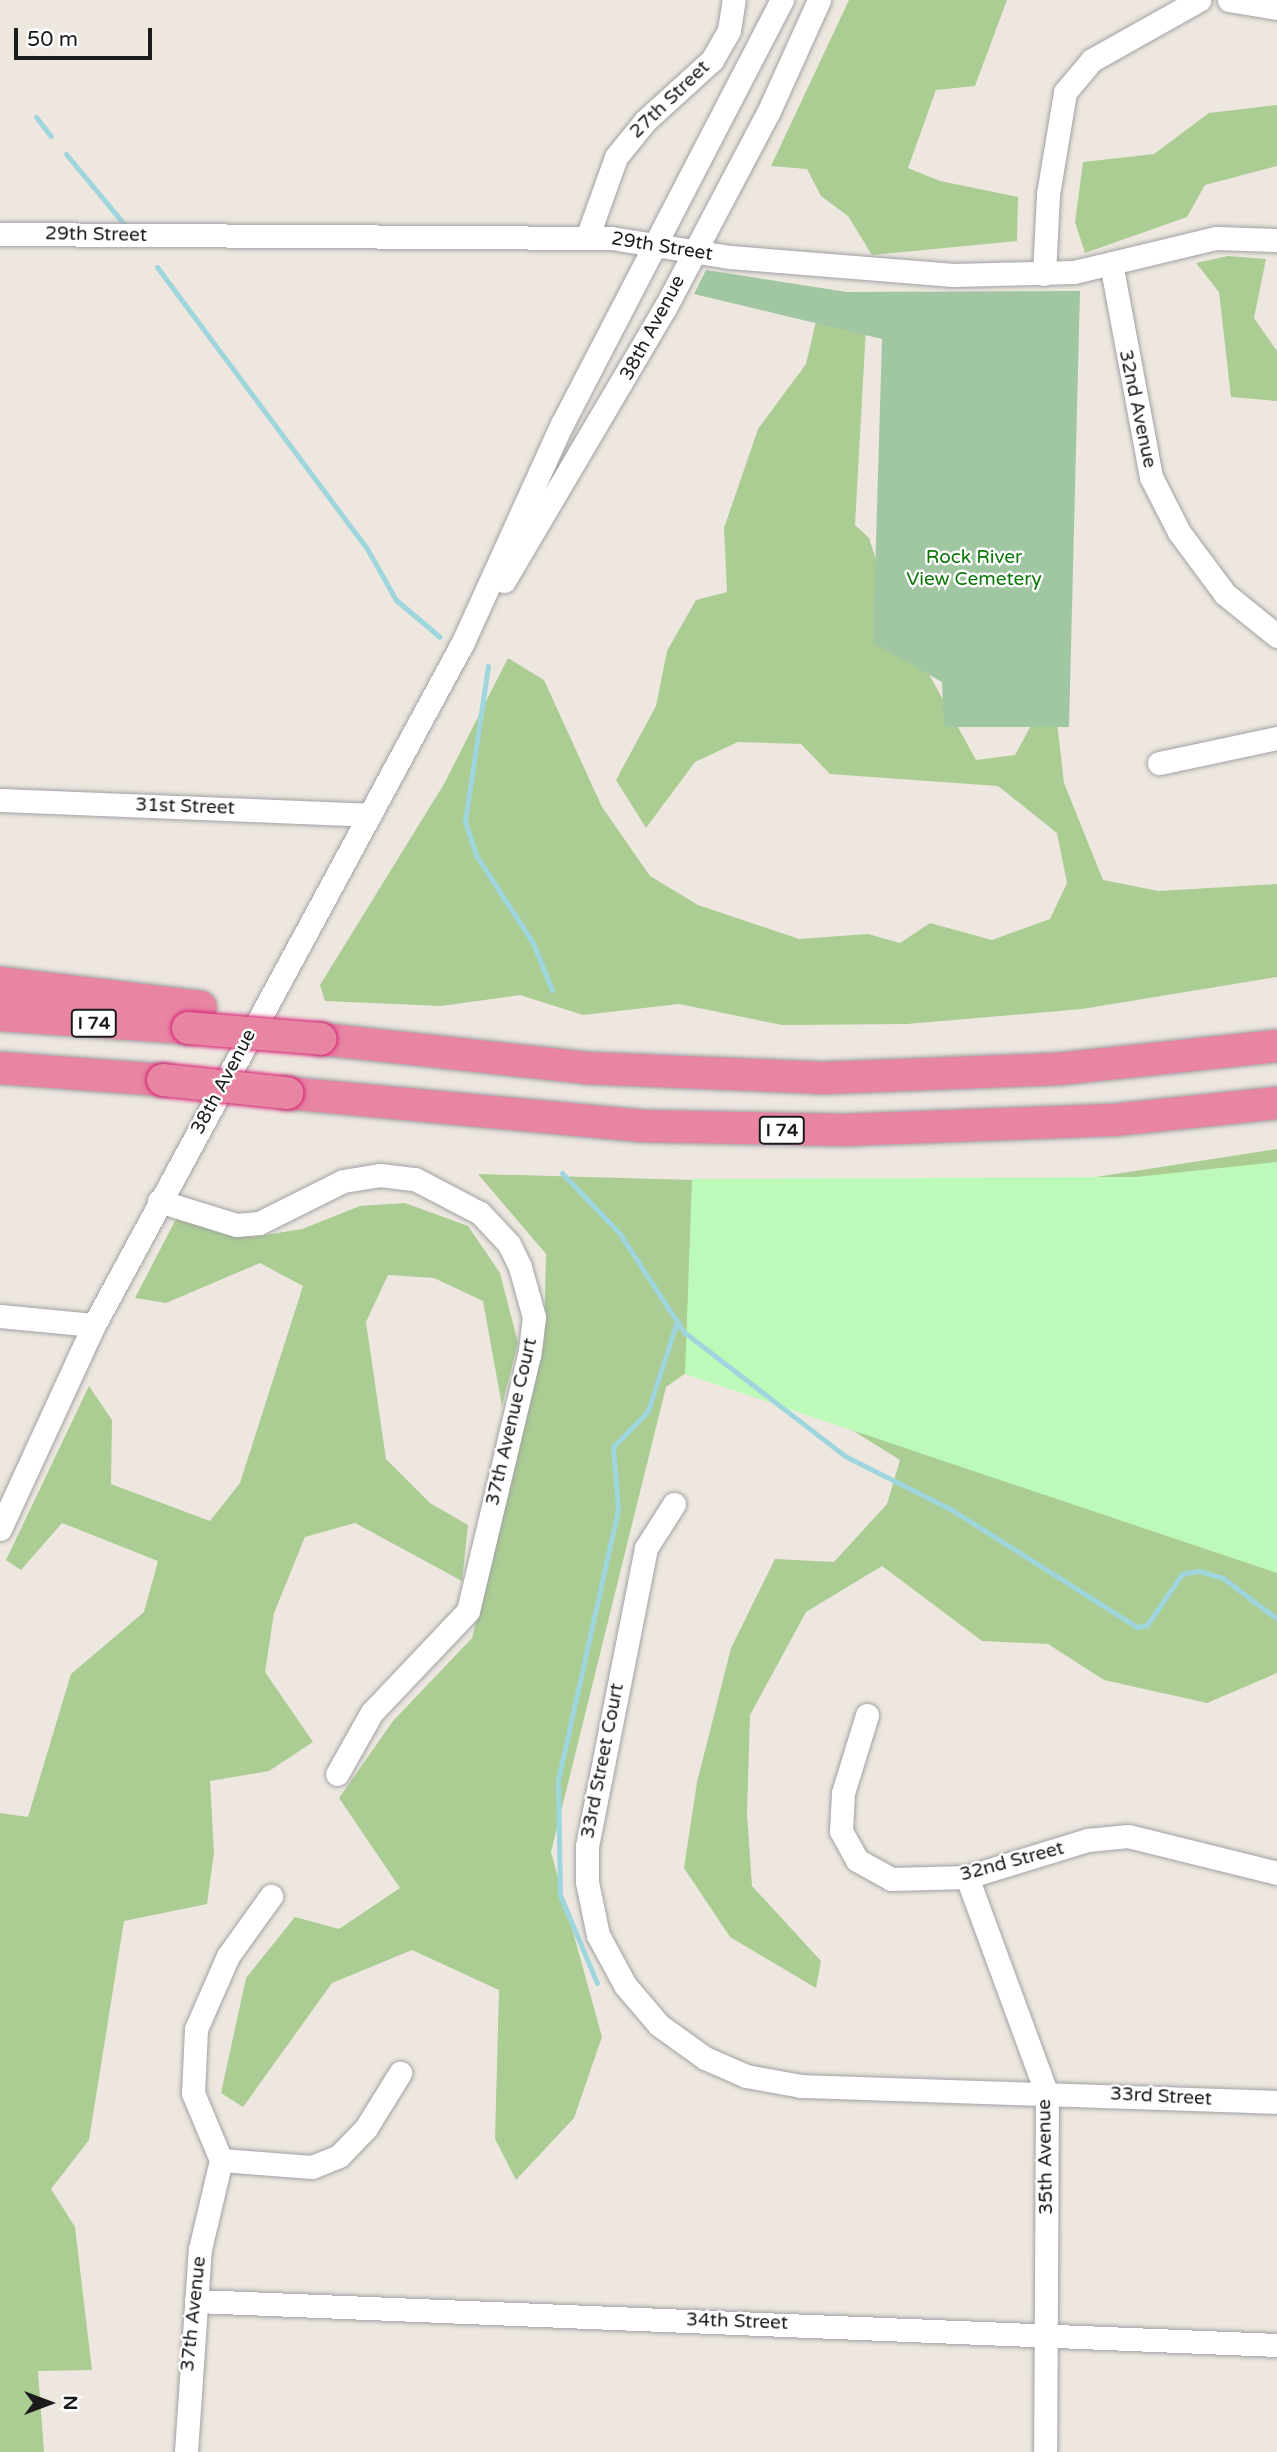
<!DOCTYPE html>
<html>
<head>
<meta charset="utf-8">
<style>
	body { margin:0 }
	#map { position:relative; width:1277px; height:2452px; overflow:hidden; background:#ede7e0; font-family:"Varela Round",sans-serif }
	div>[style] { position:absolute }
	.forest>* { inset:0; background:#abcd94 }
	.cemetery>* { inset:0; background:#a1c6a2 }
	.park>* { inset:0; background:#bdfaba }
	.stream>* { height:5px; margin:-2.5px; padding:0 2.5px; transform-origin:2.5px; border-radius:2.5px; background:#9fd5dc }
	.roads { filter:drop-shadow(0 0 2px #a2a2a2) drop-shadow(0 0 2px #a2a2a2) }
	.minor>* { height:23px; margin:-11.5px; padding:0 11.5px; transform-origin:11.5px; border-radius:11.5px; background:#fff }
	.highway>* { height:32px; margin:-16px; padding:0 16px; transform-origin:16px; border-radius:16px; background:#e785a3 }
	.bridges { filter:drop-shadow(0 0 2px #d72075) drop-shadow(0 0 2px #d72075) }
	.highway-bridge>* { height:32px; margin:-16px; padding:0 16px; transform-origin:16px; border-radius:16px; background:#e785a3 }
	span { translate:-50% -50%; white-space:nowrap; text-align:center; line-height:1.15; -webkit-text-stroke:5px #fff; paint-order:stroke }
	.shield-label span { padding:2px 5px; background:#fff; border:2px solid; border-radius:5px; -webkit-text-stroke-width:0 }
	.shield-label { font-size:18px; color:#1b1b1b; font-weight:700 }
	.street-label { font-size:19px; color:#1b1b1b }
	.park-label { font-size:19px; color:#0d7809 }
	.north { position:absolute; left:14px; top:2368px; width:70px; height:70px; -webkit-text-stroke:5px #fff; paint-order:stroke; rotate:90deg; font-size:19px; font-weight:700; line-height:28px; text-align:center; color:#1b1b1b }
	.north::after { content:''; display:block; margin:auto; width:24px; height:32px; background:#1b1b1b; clip-path:polygon(50% 0,100% 100%,50% 72%,0 100%) }
	.scale { position:absolute; left:14px; top:28px; width:138px; height:32px; box-sizing:border-box; border:4px solid #1b1b1b; border-top:0; padding-left:9px; font-size:21px; line-height:24px; white-space:nowrap; color:#1b1b1b; -webkit-text-stroke:5px #fff; paint-order:stroke }
</style>
</head>
<body>
<div id="map">
	<div class="forest">
		<i style="clip-path:polygon(849px 0,1007px 0,975px 86px,936px 90px,908px 168px,940px 181px,1018px 197px,1017px 241px,872px 255px,848px 216px,821px 196px,807px 169px,771px 166px)"></i>
		<i style="clip-path:polygon(1277px 105px,1277px 166px,1205px 185px,1187px 217px,1085px 253px,1075px 222px,1083px 162px,1154px 154px,1209px 113px)"></i>
		<i style="clip-path:polygon(1228px 256px,1266px 259px,1254px 318px,1277px 351px,1277px 401px,1231px 397px,1219px 292px,1196px 263px)"></i>
		<i style="clip-path:polygon(817px 317px,866px 328px,855px 525px,869px 538px,890px 603px,976px 760px,1015px 755px,1040px 709px,1056px 713px,1064px 783px,1103px 880px,1159px 891px,1277px 884px,1277px 977px,1082px 1009px,907px 1024px,782px 1025px,679px 1004px,583px 1015px,520px 995px,441px 1006px,325px 1001px,320px 985px,444px 784px,508px 658px,544px 680px,602px 807px,650px 876px,698px 905px,799px 939px,868px 934px,900px 943px,930px 923px,992px 940px,1050px 919px,1067px 883px,1057px 833px,998px 786px,830px 774px,801px 744px,738px 742px,695px 762px,646px 828px,616px 780px,656px 706px,667px 651px,696px 600px,727px 592px,724px 528px,758px 429px,806px 364px)"></i>
		<i style="clip-path:polygon(1277px 1149px,1277px 1673px,1207px 1703px,1104px 1680px,1048px 1644px,982px 1641px,882px 1566px,806px 1612px,750px 1715px,747px 1813px,752px 1886px,821px 1961px,816px 1988px,730px 1937px,684px 1868px,697px 1782px,731px 1648px,775px 1559px,834px 1562px,887px 1504px,900px 1460px,721px 1348px,666px 1387px,551px 1852px,602px 2037px,574px 2118px,516px 2180px,495px 2139px,499px 1990px,412px 1950px,332px 1983px,243px 2107px,221px 2093px,246px 1978px,295px 1917px,339px 1929px,400px 1888px,339px 1798px,393px 1721px,472px 1638px,544px 1341px,546px 1254px,478px 1174px,1019px 1189px)"></i>
		<i style="clip-path:polygon(405px 1203px,468px 1226px,500px 1273px,518px 1343px,502px 1406px,483px 1301px,434px 1278px,388px 1275px,366px 1322px,386px 1459px,430px 1503px,468px 1525px,462px 1581px,355px 1523px,305px 1537px,274px 1613px,265px 1672px,313px 1742px,269px 1771px,210px 1781px,214px 1852px,207px 1904px,124px 1921px,89px 2140px,51px 2189px,75px 2227px,92px 2370px,38px 2371px,44px 2452px,0 2452px,0 1813px,28px 1817px,71px 1674px,144px 1612px,158px 1561px,62px 1523px,21px 1570px,6px 1560px,89px 1386px,112px 1420px,111px 1484px,210px 1521px,240px 1483px,303px 1286px,260px 1263px,166px 1303px,135px 1298px,176px 1219px,253px 1237px,302px 1229px,360px 1206px)"></i>
	</div>
	<div class="cemetery">
		<i style="clip-path:polygon(706px 270px,847px 292px,1080px 291px,1069px 727px,944px 727px,942px 682px,873px 643px,882px 339px,694px 294px)"></i>
	</div>
	<div class="park">
		<i style="clip-path:polygon(1277px 1162px,1277px 1573px,685px 1374px,692px 1179px,1136px 1177px)"></i>
	</div>
	<div class="stream">
		<i style="left:36px;top:117px;width:24px;rotate:52deg"></i>
		<i style="left:66px;top:154px;width:92px;rotate:50.3deg"></i>
		<i style="left:157px;top:267px;width:349px;rotate:53.3deg"></i>
		<i style="left:366px;top:547px;width:61px;rotate:60.5deg"></i>
		<i style="left:396px;top:600px;width:57px;rotate:40.1deg"></i>
		<i style="left:488px;top:666px;width:157px;rotate:98.4deg"></i>
		<i style="left:465px;top:821px;width:36px;rotate:72deg"></i>
		<i style="left:476px;top:855px;width:105px;rotate:57.1deg"></i>
		<i style="left:533px;top:943px;width:51px;rotate:68deg"></i>
		<i style="left:562px;top:1173px;width:84px;rotate:46.4deg"></i>
		<i style="left:620px;top:1234px;width:117px;rotate:56.9deg"></i>
		<i style="left:684px;top:1332px;width:203px;rotate:37.6deg"></i>
		<i style="left:845px;top:1456px;width:120px;rotate:26.8deg"></i>
		<i style="left:952px;top:1510px;width:219px;rotate:32.3deg"></i>
		<i style="left:1137px;top:1627px;width:10px;rotate:-11deg"></i>
		<i style="left:1147px;top:1625px;width:62px;rotate:-55.5deg"></i>
		<i style="left:1182px;top:1574px;width:17px;rotate:-10deg"></i>
		<i style="left:1199px;top:1571px;width:25px;rotate:16deg"></i>
		<i style="left:1223px;top:1578px;width:68px;rotate:37.2deg"></i>
		<i style="left:597px;top:1983px;width:95px;rotate:-112.8deg"></i>
		<i style="left:560px;top:1895px;width:115px;rotate:-91deg"></i>
		<i style="left:558px;top:1780px;width:278px;rotate:-77.5deg"></i>
		<i style="left:618px;top:1509px;width:62px;rotate:-94.6deg"></i>
		<i style="left:613px;top:1447px;width:50px;rotate:-45.8deg"></i>
		<i style="left:648px;top:1411px;width:95px;rotate:-72.1deg"></i>
	</div>
	<div class="roads">
		<div class="minor">
			<i style="left:1229px;top:0;width:49px;rotate:9.5deg"></i>
			<i style="left:0;top:234px;width:611px;rotate:0.38deg"></i>
			<i style="left:611px;top:238px;width:121px;rotate:9.1deg"></i>
			<i style="left:730px;top:257px;width:224px;rotate:4.6deg"></i>
			<i style="left:953px;top:275px;width:121px;rotate:-1.4deg"></i>
			<i style="left:1074px;top:272px;width:146px;rotate:-13.5deg"></i>
			<i style="left:1216px;top:238px;width:61px;rotate:1.9deg"></i>
			<i style="left:587px;top:238px;width:86px;rotate:-70.3deg"></i>
			<i style="left:616px;top:157px;width:46px;rotate:-51.1deg"></i>
			<i style="left:645px;top:121px;width:91px;rotate:-42.3deg"></i>
			<i style="left:712px;top:60px;width:34px;rotate:-60deg"></i>
			<i style="left:729px;top:30px;width:30px;rotate:-81deg"></i>
			<i style="left:1111px;top:263px;width:218px;rotate:79.4deg"></i>
			<i style="left:1151px;top:477px;width:62px;rotate:63deg"></i>
			<i style="left:1179px;top:532px;width:77px;rotate:53.4deg"></i>
			<i style="left:1225px;top:594px;width:67px;rotate:38.9deg"></i>
			<i style="left:1044px;top:274px;width:80px;rotate:-87.1deg"></i>
			<i style="left:1048px;top:194px;width:103px;rotate:-80.5deg"></i>
			<i style="left:1065px;top:92px;width:42px;rotate:-49.8deg"></i>
			<i style="left:1092px;top:60px;width:123px;rotate:-29.3deg"></i>
			<i style="left:504px;top:581px;width:317px;rotate:-59.5deg"></i>
			<i style="left:665px;top:308px;width:221px;rotate:-62.2deg"></i>
			<i style="left:768px;top:113px;width:124px;rotate:-65.7deg"></i>
			<i style="left:1159px;top:763px;width:121px;rotate:-12deg"></i>
			<i style="left:0;top:800px;width:370px;rotate:2.3deg"></i>
			<i style="left:159px;top:1201px;width:81px;rotate:17.3deg"></i>
			<i style="left:236px;top:1225px;width:23px;rotate:-5deg"></i>
			<i style="left:259px;top:1223px;width:94px;rotate:-26.6deg"></i>
			<i style="left:343px;top:1181px;width:37px;rotate:-9deg"></i>
			<i style="left:380px;top:1175px;width:35px;rotate:7deg"></i>
			<i style="left:415px;top:1179px;width:73px;rotate:27.6deg"></i>
			<i style="left:480px;top:1213px;width:42px;rotate:46.9deg"></i>
			<i style="left:509px;top:1244px;width:25px;rotate:64deg"></i>
			<i style="left:520px;top:1267px;width:52px;rotate:74.4deg"></i>
			<i style="left:534px;top:1317px;width:38px;rotate:97deg"></i>
			<i style="left:529px;top:1355px;width:263px;rotate:103.4deg"></i>
			<i style="left:468px;top:1611px;width:139px;rotate:133.5deg"></i>
			<i style="left:372px;top:1712px;width:71px;rotate:119.4deg"></i>
			<i style="left:0;top:1316px;width:94px;rotate:5.5deg"></i>
			<i style="left:674px;top:1504px;width:52px;rotate:122.5deg"></i>
			<i style="left:646px;top:1548px;width:304px;rotate:101.2deg"></i>
			<i style="left:587px;top:1846px;width:36px;rotate:90deg"></i>
			<i style="left:587px;top:1882px;width:54px;rotate:78.3deg"></i>
			<i style="left:598px;top:1935px;width:57px;rotate:61.6deg"></i>
			<i style="left:625px;top:1985px;width:52px;rotate:49.6deg"></i>
			<i style="left:659px;top:2025px;width:57px;rotate:35.7deg"></i>
			<i style="left:705px;top:2058px;width:45px;rotate:23.7deg"></i>
			<i style="left:746px;top:2076px;width:56px;rotate:10.3deg"></i>
			<i style="left:801px;top:2086px;width:476px;rotate:1.9deg"></i>
			<i style="left:0;top:1529px;width:225px;rotate:-65.3deg"></i>
			<i style="left:94px;top:1325px;width:776px;rotate:-61.62deg"></i>
			<i style="left:463px;top:642px;width:239px;rotate:-65.6deg"></i>
			<i style="left:562px;top:424px;width:478px;rotate:-62.6deg"></i>
			<i style="left:867px;top:1715px;width:82px;rotate:107.1deg"></i>
			<i style="left:843px;top:1793px;width:38px;rotate:93deg"></i>
			<i style="left:841px;top:1831px;width:33px;rotate:61deg"></i>
			<i style="left:857px;top:1860px;width:39px;rotate:29deg"></i>
			<i style="left:891px;top:1879px;width:76px;rotate:-1.5deg"></i>
			<i style="left:967px;top:1877px;width:127px;rotate:-17deg"></i>
			<i style="left:1088px;top:1840px;width:40px;rotate:-5.7deg"></i>
			<i style="left:1128px;top:1836px;width:154px;rotate:13.9deg"></i>
			<i style="left:967px;top:1877px;width:232px;rotate:69.8deg"></i>
			<i style="left:1047px;top:2095px;width:357px;rotate:90.3deg"></i>
			<i style="left:221px;top:2160px;width:91px;rotate:4.4deg"></i>
			<i style="left:312px;top:2167px;width:29px;rotate:-22deg"></i>
			<i style="left:339px;top:2156px;width:39px;rotate:-46deg"></i>
			<i style="left:366px;top:2128px;width:65px;rotate:-58.3deg"></i>
			<i style="left:196px;top:2301px;width:1082px;rotate:2.33deg"></i>
			<i style="left:186px;top:2452px;width:203px;rotate:-86.1deg"></i>
			<i style="left:200px;top:2249px;width:91px;rotate:-76.7deg"></i>
			<i style="left:221px;top:2160px;width:73px;rotate:-112.7deg"></i>
			<i style="left:193px;top:2093px;width:64px;rotate:-87.3deg"></i>
			<i style="left:196px;top:2029px;width:80px;rotate:-66.3deg"></i>
			<i style="left:228px;top:1956px;width:74px;rotate:-54.4deg"></i>
		</div>
		<div class="highway">
			<i style="left:0;top:983px;width:202px;rotate:6.8deg"></i>
			<i style="left:0;top:1015px;width:188px;rotate:4deg"></i>
			<i style="left:321px;top:1039px;width:267px;rotate:6.2deg"></i>
			<i style="left:586px;top:1068px;width:237px;rotate:2.4deg"></i>
			<i style="left:823px;top:1078px;width:235px;rotate:-2.2deg"></i>
			<i style="left:1058px;top:1069px;width:220px;rotate:-6deg"></i>
			<i style="left:0;top:1068px;width:163px;rotate:4.2deg"></i>
			<i style="left:287px;top:1093px;width:355px;rotate:5.3deg"></i>
			<i style="left:640px;top:1126px;width:203px;rotate:1.1deg"></i>
			<i style="left:843px;top:1130px;width:270px;rotate:-2.1deg"></i>
			<i style="left:1113px;top:1120px;width:165px;rotate:-5.9deg"></i>
		</div>
	</div>
	<div class="bridges">
		<div class="highway-bridge">
			<i style="left:188px;top:1028px;width:133px;rotate:4.7deg"></i>
			<i style="left:163px;top:1080px;width:125px;rotate:6deg"></i>
		</div>
	</div>
	<div class="shield-label">
		<span style="left:94px;top:1023px">I 74</span>
		<span style="left:782px;top:1130px">I 74</span>
	</div>
	<div class="street-label">
		<span style="left:670px;top:100px;rotate:-44deg">27th Street</span>
		<span style="left:96px;top:235px;rotate:1deg">29th Street</span>
		<span style="left:662px;top:247px;rotate:9deg">29th Street</span>
		<span style="left:653px;top:328px;rotate:-62deg">38th Avenue</span>
		<span style="left:1137px;top:409px;rotate:78deg">32nd Avenue</span>
		<span style="left:185px;top:807px;rotate:2deg">31st Street</span>
		<span style="left:224px;top:1082px;rotate:-62deg">38th Avenue</span>
		<span style="left:512px;top:1422px;rotate:-77deg">37th Avenue Court</span>
		<span style="left:603px;top:1761px;rotate:-79deg">33rd Street Court</span>
		<span style="left:1012px;top:1862px;rotate:-15deg">32nd Street</span>
		<span style="left:1161px;top:2097px;rotate:3deg">33rd Street</span>
		<span style="left:1046px;top:2157px;rotate:-91deg">35th Avenue</span>
		<span style="left:194px;top:2314px;rotate:-84deg">37th Avenue</span>
		<span style="left:737px;top:2322px;rotate:2deg">34th Street</span>
	</div>
	<div class="park-label">
		<span style="left:974px;top:569px">Rock River<br>View Cemetery</span>
	</div>
	<div class="north">N</div>
	<div class="scale">50 m</div>
</div>
</body>
</html>
